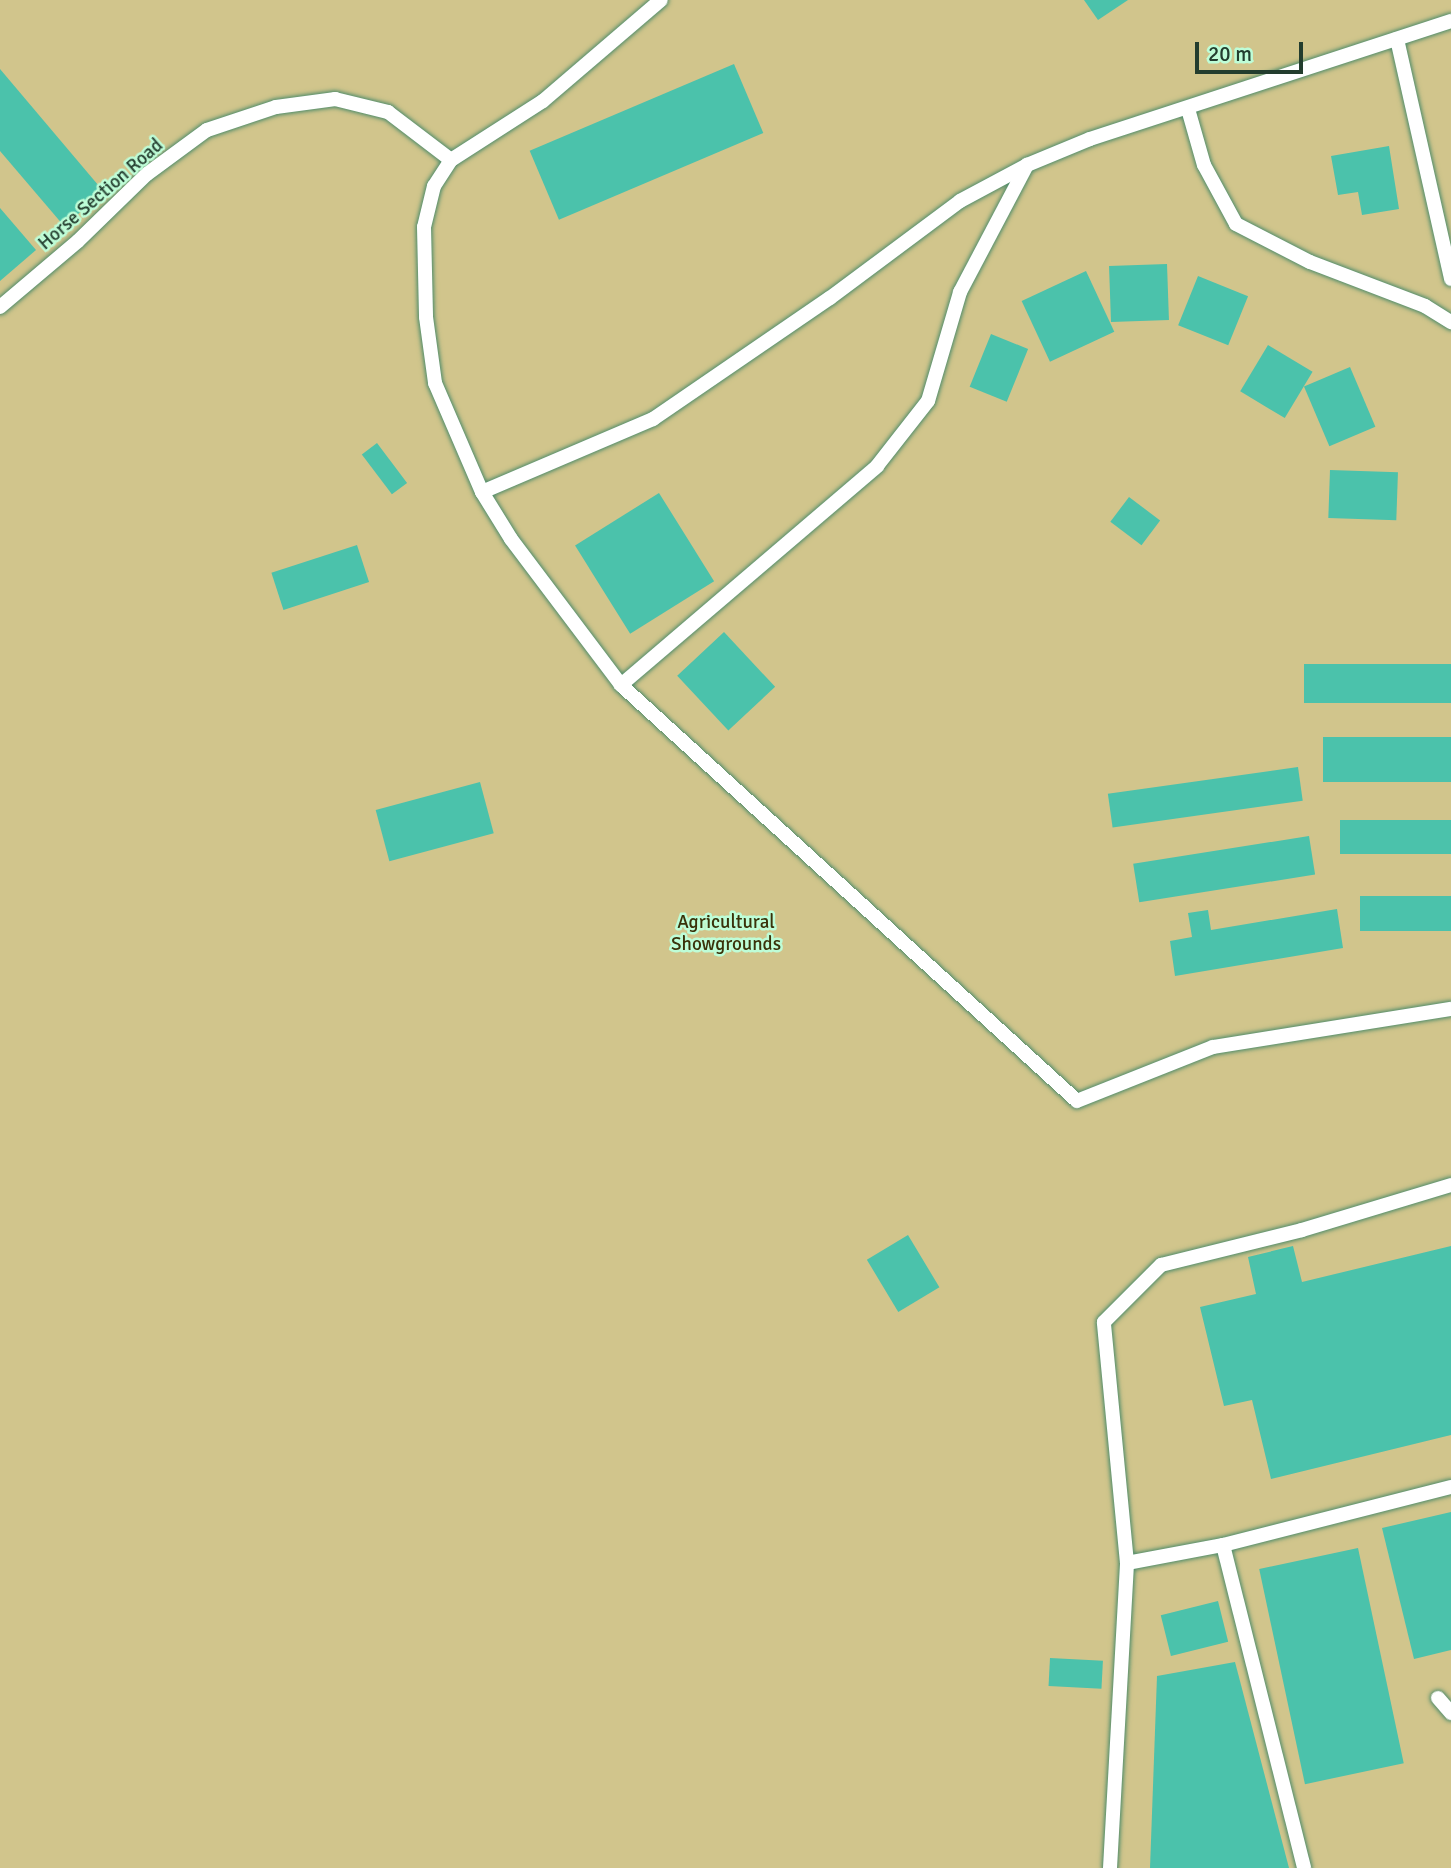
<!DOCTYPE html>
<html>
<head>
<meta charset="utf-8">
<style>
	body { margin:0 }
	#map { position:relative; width:1451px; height:1868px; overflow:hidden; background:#b1f0ca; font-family:Signika,sans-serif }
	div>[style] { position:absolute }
	.green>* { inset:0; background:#d1c58c; transform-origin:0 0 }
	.building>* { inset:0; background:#4bc2ab; transform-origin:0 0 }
	.roads { filter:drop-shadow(0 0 2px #508c6a) drop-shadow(0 0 2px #508c6a) }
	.service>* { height:14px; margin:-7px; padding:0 7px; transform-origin:7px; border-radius:7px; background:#fff }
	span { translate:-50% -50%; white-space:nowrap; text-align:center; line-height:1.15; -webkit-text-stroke:5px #befdd7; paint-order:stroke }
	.street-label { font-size:19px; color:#233d2e }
	.park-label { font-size:19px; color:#3a320a }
	.scale { position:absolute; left:1195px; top:42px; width:108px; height:32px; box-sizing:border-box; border:4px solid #233d2e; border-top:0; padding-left:9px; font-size:21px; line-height:24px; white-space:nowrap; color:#233d2e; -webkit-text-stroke:5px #befdd7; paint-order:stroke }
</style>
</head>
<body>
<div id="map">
	<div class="green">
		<i style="left:0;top:0;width:1451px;height:1868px"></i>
	</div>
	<div class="building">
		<i style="clip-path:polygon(1084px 0,1128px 0,1098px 20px)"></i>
		<i style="left:734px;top:64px;width:75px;height:222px;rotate:67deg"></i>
		<i style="clip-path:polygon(0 69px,104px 192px,64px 226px,0 151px)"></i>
		<i style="clip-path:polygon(1389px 146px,1399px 209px,1362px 215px,1358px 192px,1338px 195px,1331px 156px)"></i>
		<i style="clip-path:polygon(0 208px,36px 250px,0 281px)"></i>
		<i style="left:1167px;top:264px;width:56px;height:58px;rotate:88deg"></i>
		<i style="left:1086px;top:271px;width:67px;height:71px;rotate:65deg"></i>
		<i style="left:1198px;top:276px;width:54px;height:53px;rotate:22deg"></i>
		<i style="left:991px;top:334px;width:40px;height:57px;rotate:22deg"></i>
		<i style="left:1268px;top:345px;width:52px;height:54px;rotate:31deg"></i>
		<i style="left:1350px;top:367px;width:65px;height:50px;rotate:67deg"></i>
		<i style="left:377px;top:443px;width:50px;height:19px;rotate:53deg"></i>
		<i style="left:1330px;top:470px;width:68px;height:48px;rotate:2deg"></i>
		<i style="left:659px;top:493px;width:104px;height:99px;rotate:58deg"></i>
		<i style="left:1129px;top:497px;width:39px;height:31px;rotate:37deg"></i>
		<i style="left:357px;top:545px;width:39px;height:90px;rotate:72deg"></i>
		<i style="left:724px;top:632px;width:75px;height:64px;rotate:47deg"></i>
		<i style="left:1451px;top:664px;width:39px;height:147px;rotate:90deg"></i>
		<i style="left:1451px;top:737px;width:45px;height:128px;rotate:90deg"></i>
		<i style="left:1298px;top:767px;width:34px;height:192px;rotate:82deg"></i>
		<i style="left:480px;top:782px;width:53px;height:108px;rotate:75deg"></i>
		<i style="left:1451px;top:820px;width:34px;height:111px;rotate:90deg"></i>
		<i style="left:1309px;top:836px;width:39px;height:178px;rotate:81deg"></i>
		<i style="left:1451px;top:896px;width:35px;height:91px;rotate:90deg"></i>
		<i style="clip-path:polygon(1337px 909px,1343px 948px,1175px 976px,1170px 941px,1192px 937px,1188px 913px,1208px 910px,1211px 930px)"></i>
		<i style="left:908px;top:1235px;width:61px;height:48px;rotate:59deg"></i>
		<i style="clip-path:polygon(1293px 1246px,1302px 1282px,1451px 1246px,1451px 1435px,1271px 1479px,1252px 1400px,1224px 1406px,1200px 1307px,1256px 1294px,1248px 1257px)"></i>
		<i style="clip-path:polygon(1451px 1512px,1451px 1650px,1414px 1659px,1382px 1528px)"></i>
		<i style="left:1358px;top:1548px;width:220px;height:101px;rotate:78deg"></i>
		<i style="left:1218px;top:1601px;width:42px;height:59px;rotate:76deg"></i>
		<i style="left:1050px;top:1658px;width:53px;height:28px;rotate:3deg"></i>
		<i style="clip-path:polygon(1235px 1662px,1289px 1868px,1150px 1868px,1157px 1676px)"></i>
	</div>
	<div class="roads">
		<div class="service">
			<i style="left:1397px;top:39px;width:246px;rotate:77.3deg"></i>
			<i style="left:1188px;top:109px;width:58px;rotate:74.1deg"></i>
			<i style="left:1204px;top:165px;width:67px;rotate:61.5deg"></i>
			<i style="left:1236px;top:224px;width:83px;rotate:27.2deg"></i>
			<i style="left:1310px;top:262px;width:123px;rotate:20.9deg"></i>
			<i style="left:1425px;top:306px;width:31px;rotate:32deg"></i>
			<i style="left:451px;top:160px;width:31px;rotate:123deg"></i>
			<i style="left:434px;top:186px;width:42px;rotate:103.7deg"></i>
			<i style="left:424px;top:227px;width:90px;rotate:88.7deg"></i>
			<i style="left:426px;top:317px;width:67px;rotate:82.2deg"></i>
			<i style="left:435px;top:383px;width:119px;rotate:66.7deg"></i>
			<i style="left:482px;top:492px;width:55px;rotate:58.3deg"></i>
			<i style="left:511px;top:539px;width:183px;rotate:53deg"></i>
			<i style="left:621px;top:685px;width:617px;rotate:42.37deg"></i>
			<i style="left:1077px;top:1101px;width:146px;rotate:-21.7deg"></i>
			<i style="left:1213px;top:1047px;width:241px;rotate:-9.1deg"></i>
			<i style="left:0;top:307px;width:102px;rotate:-40.2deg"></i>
			<i style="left:78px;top:241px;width:96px;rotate:-44.2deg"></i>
			<i style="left:147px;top:174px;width:74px;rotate:-36.3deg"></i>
			<i style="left:207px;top:130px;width:73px;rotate:-18.4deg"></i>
			<i style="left:276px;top:107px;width:60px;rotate:-7.7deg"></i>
			<i style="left:335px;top:99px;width:55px;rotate:13.8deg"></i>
			<i style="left:388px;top:112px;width:79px;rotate:37.3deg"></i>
			<i style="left:451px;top:160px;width:109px;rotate:-32.7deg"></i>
			<i style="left:543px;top:101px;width:155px;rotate:-40.6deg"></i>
			<i style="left:482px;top:492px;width:186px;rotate:-23.1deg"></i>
			<i style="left:653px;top:419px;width:214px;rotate:-34.4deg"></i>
			<i style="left:830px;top:298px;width:162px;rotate:-36.7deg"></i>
			<i style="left:960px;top:201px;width:76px;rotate:-28.2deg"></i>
			<i style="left:1027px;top:165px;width:68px;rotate:-22.4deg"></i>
			<i style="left:1090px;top:139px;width:380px;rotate:-18.1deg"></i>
			<i style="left:621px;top:685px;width:337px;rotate:-40.5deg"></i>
			<i style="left:877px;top:466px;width:83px;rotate:-51.9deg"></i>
			<i style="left:928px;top:401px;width:114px;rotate:-73.6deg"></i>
			<i style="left:960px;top:292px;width:144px;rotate:-62.2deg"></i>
			<i style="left:1223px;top:1545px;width:333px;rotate:75.9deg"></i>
			<i style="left:1127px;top:1563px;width:98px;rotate:-10.6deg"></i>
			<i style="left:1223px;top:1545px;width:235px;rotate:-14.3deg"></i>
			<i style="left:1438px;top:1698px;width:20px;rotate:49deg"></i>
			<i style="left:1110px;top:1868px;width:305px;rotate:-86.8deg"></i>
			<i style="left:1127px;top:1563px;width:242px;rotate:-95.5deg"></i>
			<i style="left:1104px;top:1322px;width:81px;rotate:-45deg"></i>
			<i style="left:1161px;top:1265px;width:145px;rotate:-13.9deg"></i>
			<i style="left:1302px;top:1230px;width:156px;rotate:-16.8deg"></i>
		</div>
	</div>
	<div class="street-label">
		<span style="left:101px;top:195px;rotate:-41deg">Horse Section Road</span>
	</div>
	<div class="park-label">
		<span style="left:726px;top:934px">Agricultural<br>Showgrounds</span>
	</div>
	<div class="scale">20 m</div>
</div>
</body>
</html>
